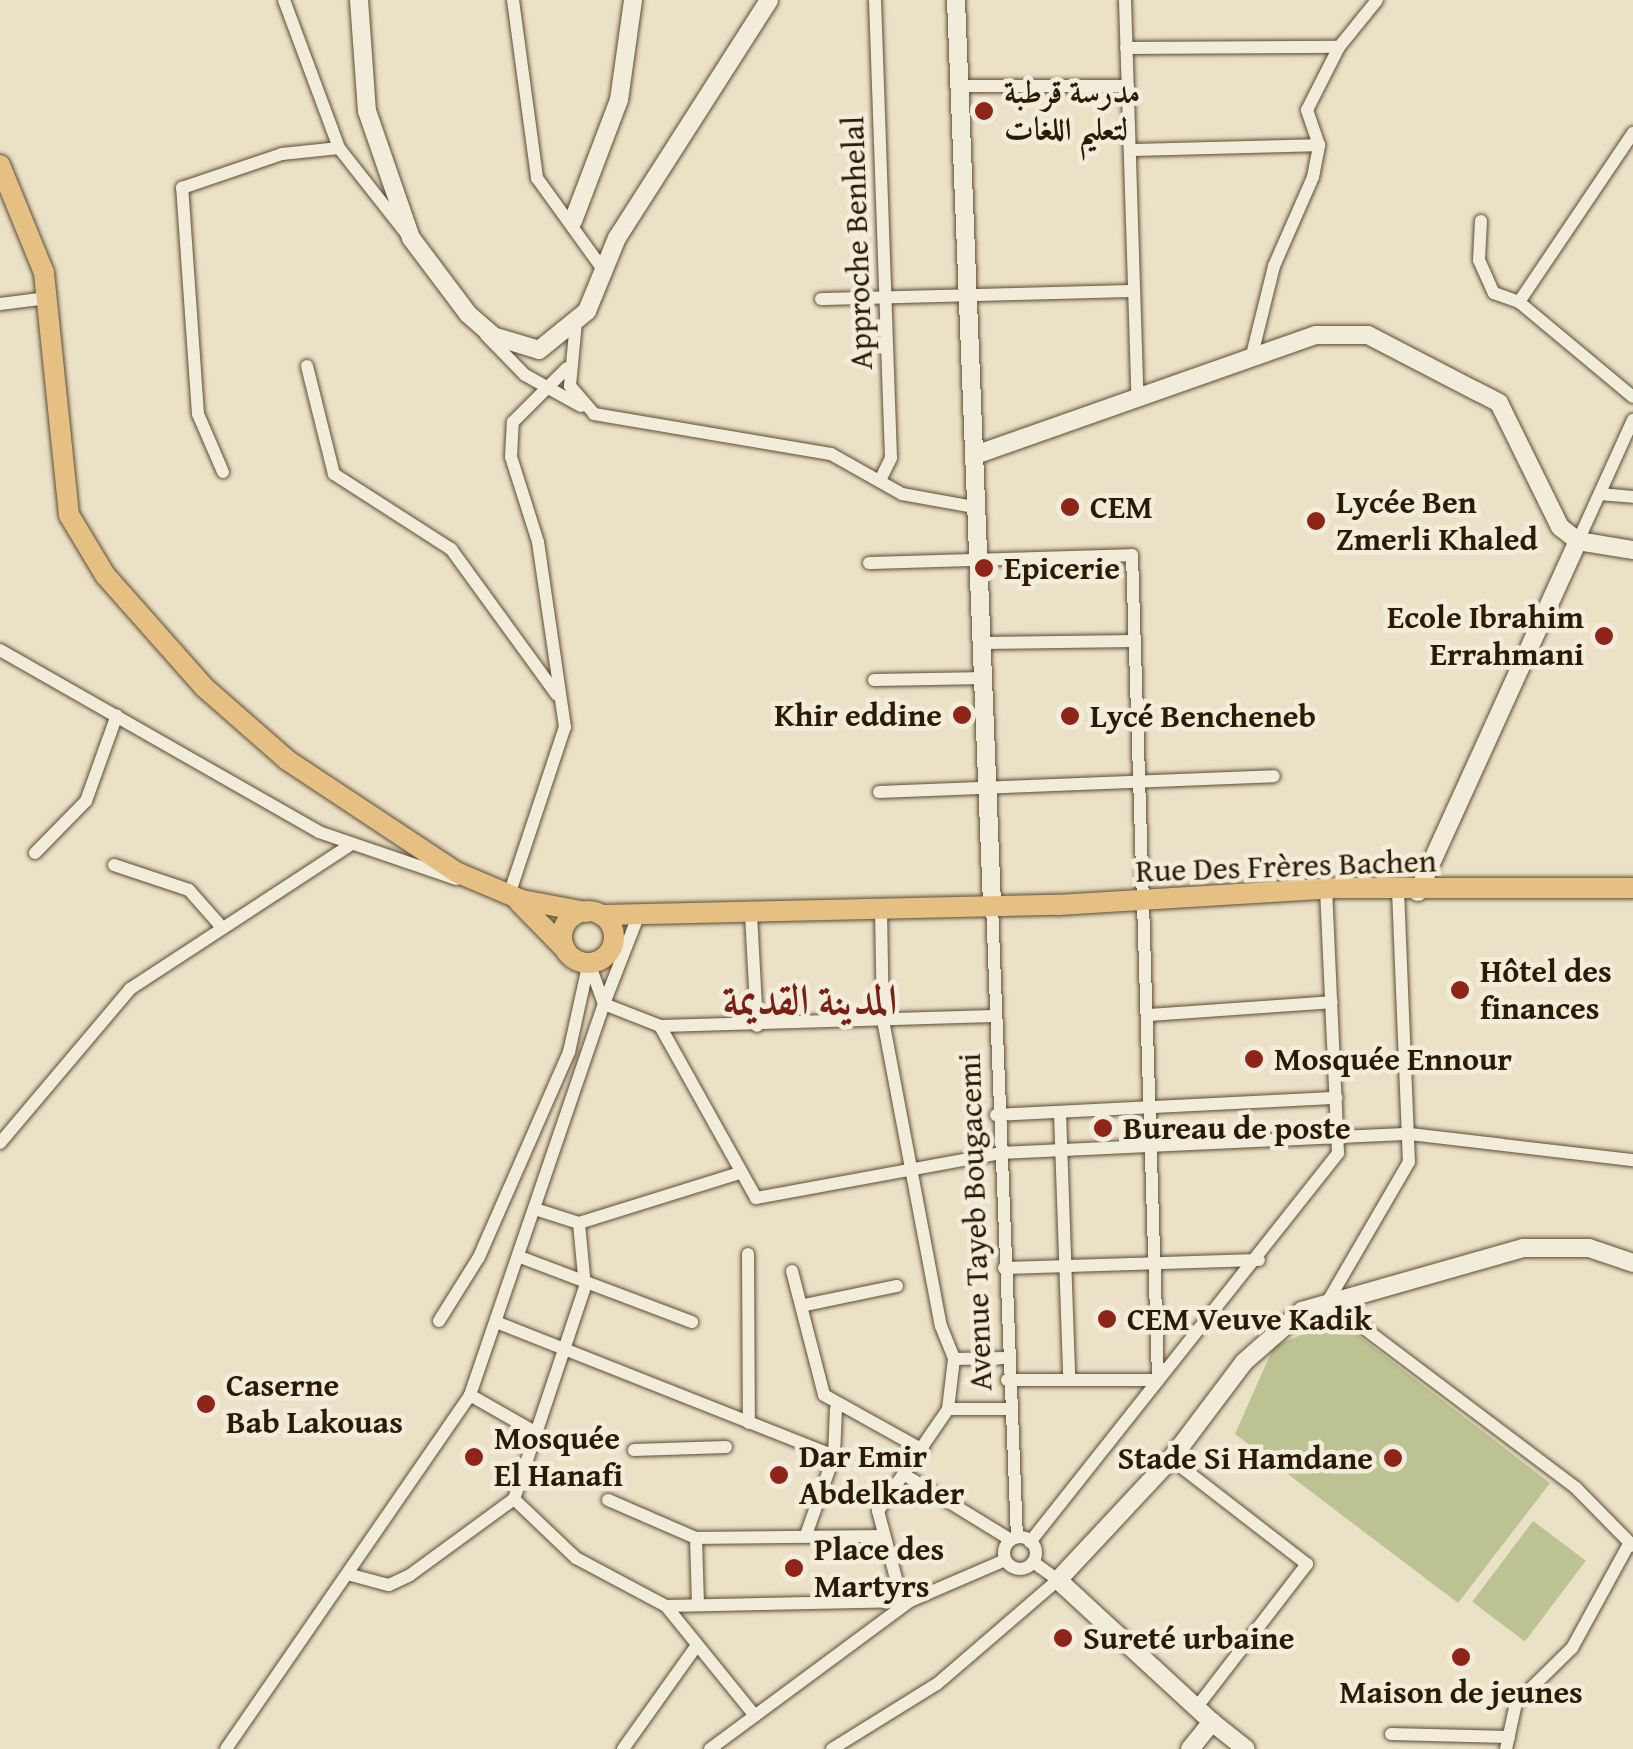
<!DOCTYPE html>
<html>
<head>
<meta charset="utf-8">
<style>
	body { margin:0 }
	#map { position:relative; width:1633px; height:1749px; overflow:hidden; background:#ebe1c6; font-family:"Gentium Book Plus",Amiri,serif }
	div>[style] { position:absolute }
	.green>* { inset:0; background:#bcc292; transform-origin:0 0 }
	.roads { filter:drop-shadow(0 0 2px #5c4c34) drop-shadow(0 0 2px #5c4c34) }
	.minor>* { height:12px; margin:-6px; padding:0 6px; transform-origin:6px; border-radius:6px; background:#f2ecda }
	.minor>.ring { margin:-6px; padding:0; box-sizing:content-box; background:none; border:12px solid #f2ecda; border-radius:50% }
	.tertiary>* { height:18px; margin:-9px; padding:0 9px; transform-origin:9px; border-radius:9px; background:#f2ecda }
	.secondary>* { height:18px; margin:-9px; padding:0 9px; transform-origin:9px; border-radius:9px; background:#f2ecda }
	.primary>* { height:20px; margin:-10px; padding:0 10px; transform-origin:10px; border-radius:10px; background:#e6c083 }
	.primary>.ring { margin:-10px; padding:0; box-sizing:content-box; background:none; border:20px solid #e6c083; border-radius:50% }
	.dots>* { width:28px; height:28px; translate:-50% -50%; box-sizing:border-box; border:5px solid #f2ecda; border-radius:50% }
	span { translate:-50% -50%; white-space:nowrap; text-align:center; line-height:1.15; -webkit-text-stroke:9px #f2ecda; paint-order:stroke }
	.poi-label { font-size:32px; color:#2c1b03; font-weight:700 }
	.left { translate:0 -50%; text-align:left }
	.right { translate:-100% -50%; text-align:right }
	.street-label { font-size:32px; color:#2c1b03 }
	.district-label { font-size:42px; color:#7a1f14; font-weight:700 }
</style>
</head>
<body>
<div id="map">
	<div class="green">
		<i style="clip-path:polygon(1338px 1320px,1550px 1483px,1458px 1603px,1235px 1434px,1274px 1346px)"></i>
		<i style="left:1533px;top:1521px;width:66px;height:101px;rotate:37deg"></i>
	</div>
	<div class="roads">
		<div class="minor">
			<i style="left:284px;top:0;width:158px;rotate:69.6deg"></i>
			<i style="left:339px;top:148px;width:108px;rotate:51.8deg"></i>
			<i style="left:513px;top:0;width:180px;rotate:82.3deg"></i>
			<i style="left:537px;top:178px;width:115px;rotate:54.2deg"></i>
			<i style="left:875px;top:0;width:458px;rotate:88deg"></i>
			<i style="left:891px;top:458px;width:25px;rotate:116deg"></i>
			<i style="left:1125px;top:0;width:391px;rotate:88.2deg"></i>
			<i style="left:1126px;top:48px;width:213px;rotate:-0.3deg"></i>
			<i style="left:960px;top:86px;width:168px"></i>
			<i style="left:1130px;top:150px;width:189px;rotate:-1.5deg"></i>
			<i style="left:1481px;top:221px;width:39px;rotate:93deg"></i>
			<i style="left:1479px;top:260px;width:36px;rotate:66deg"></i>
			<i style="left:1494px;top:293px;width:27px;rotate:20deg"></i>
			<i style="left:1519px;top:302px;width:148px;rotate:39.8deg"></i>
			<i style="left:821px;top:299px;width:313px;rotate:-1.5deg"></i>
			<i style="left:1519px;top:302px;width:204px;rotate:-56deg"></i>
			<i style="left:0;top:304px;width:48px;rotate:-7.1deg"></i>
			<i style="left:576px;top:322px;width:64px;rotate:95.4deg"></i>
			<i style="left:570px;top:386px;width:37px;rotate:49deg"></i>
			<i style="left:594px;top:414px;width:240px;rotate:9.6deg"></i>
			<i style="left:831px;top:454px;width:81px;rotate:29.4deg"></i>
			<i style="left:902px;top:494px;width:78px;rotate:10.3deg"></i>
			<i style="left:486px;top:335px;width:56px;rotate:45.7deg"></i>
			<i style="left:525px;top:375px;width:64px;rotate:29deg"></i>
			<i style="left:1252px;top:355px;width:92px;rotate:-76.1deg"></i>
			<i style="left:1274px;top:266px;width:97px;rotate:-66.3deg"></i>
			<i style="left:1313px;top:177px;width:33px;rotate:-79deg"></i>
			<i style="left:1319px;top:145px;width:37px;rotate:-109deg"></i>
			<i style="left:1307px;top:110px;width:71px;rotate:-63.1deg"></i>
			<i style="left:1339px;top:47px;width:60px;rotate:-51deg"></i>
			<i style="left:307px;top:366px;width:111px;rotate:76deg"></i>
			<i style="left:334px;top:474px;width:139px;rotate:32.7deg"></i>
			<i style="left:451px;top:549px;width:180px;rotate:54deg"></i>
			<i style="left:223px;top:472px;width:63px;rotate:-113.3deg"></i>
			<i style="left:198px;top:414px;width:227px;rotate:-94deg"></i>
			<i style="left:182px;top:188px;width:106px;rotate:-18.8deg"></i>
			<i style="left:282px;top:154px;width:57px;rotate:-6deg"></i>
			<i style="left:1600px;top:494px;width:33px;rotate:5deg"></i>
			<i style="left:1578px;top:541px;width:133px;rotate:-65.6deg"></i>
			<i style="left:869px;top:563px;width:263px;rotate:-1.7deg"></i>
			<i style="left:1132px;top:555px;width:825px;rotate:88.19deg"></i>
			<i style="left:1158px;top:1380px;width:151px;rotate:180deg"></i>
			<i style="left:984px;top:643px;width:151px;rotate:-0.8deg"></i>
			<i style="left:0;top:650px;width:367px;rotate:29.7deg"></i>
			<i style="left:319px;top:832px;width:145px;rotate:18.9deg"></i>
			<i style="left:874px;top:680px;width:112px;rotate:-1deg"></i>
			<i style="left:879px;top:792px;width:395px;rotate:-2.3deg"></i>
			<i style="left:35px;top:853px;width:73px;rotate:-45.6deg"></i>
			<i style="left:86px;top:801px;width:91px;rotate:-70.2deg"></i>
			<i style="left:114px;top:865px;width:79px;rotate:18.4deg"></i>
			<i style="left:189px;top:890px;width:45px;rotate:48.6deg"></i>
			<i style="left:1398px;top:890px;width:272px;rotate:87.7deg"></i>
			<i style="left:1409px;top:1162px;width:161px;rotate:120.2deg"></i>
			<i style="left:1328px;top:1301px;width:311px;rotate:37deg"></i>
			<i style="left:1576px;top:1488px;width:81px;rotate:45.5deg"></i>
			<i style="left:509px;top:895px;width:177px;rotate:-71.6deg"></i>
			<i style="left:565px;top:727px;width:187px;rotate:-98.3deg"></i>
			<i style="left:538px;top:542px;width:89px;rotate:-107.6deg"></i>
			<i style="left:511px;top:457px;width:35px;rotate:-87deg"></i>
			<i style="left:513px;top:422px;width:76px;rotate:-45deg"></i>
			<i style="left:992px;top:905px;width:633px;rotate:87.74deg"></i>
			<i style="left:881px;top:909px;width:111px;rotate:89deg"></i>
			<i style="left:883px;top:1020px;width:311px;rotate:79.3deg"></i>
			<i style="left:941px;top:1326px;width:35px;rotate:68deg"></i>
			<i style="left:954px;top:1359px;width:52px;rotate:-1.1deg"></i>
			<i style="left:639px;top:914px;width:97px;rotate:111.3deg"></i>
			<i style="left:604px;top:1004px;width:60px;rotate:21.4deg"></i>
			<i style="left:660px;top:1026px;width:336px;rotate:-1.7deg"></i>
			<i style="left:751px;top:914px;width:112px;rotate:86.9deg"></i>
			<i style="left:1148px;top:1015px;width:184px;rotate:-4deg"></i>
			<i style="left:660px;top:1026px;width:197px;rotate:60.8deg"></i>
			<i style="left:756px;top:1198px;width:248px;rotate:-10.4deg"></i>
			<i style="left:1000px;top:1153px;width:410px;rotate:-2.7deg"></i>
			<i style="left:1410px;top:1134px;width:225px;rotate:6.7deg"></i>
			<i style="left:1060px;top:1113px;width:261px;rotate:88deg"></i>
			<i style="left:996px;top:1115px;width:341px;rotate:-2.9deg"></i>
			<i style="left:0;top:1143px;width:202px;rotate:-49.8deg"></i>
			<i style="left:130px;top:989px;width:263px;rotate:-33.2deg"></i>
			<i style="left:535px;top:1209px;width:46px;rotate:17.7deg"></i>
			<i style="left:579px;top:1223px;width:169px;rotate:-17.3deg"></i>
			<i style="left:748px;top:1254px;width:169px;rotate:89.7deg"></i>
			<i style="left:520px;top:1257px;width:184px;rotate:20.7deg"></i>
			<i style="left:1004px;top:1268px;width:255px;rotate:-1.8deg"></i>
			<i style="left:792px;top:1271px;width:128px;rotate:75.5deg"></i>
			<i style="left:824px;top:1395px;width:113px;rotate:29.1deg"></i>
			<i style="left:805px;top:1305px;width:94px;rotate:-11.7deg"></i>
			<i style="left:439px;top:1321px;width:75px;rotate:-58deg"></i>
			<i style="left:479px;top:1257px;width:224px;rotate:-66.3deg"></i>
			<i style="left:569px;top:1052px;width:88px;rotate:-77.5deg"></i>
			<i style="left:496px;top:1322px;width:364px;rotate:21.6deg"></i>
			<i style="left:470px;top:1395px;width:73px;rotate:29.7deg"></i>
			<i style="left:948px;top:1409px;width:61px"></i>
			<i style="left:634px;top:1450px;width:92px;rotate:-1.9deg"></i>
			<i style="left:1171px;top:1459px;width:172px;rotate:37.7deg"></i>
			<i style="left:1307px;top:1564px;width:180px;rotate:127.6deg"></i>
			<i style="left:905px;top:1475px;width:124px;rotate:31.5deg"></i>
			<i style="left:514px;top:1499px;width:224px;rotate:-71.5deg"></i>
			<i style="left:585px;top:1287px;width:64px;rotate:-95.4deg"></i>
			<i style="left:608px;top:1500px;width:96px;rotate:23.4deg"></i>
			<i style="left:806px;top:1535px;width:84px;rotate:-70.5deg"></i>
			<i style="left:834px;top:1456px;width:47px;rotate:-87.6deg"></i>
			<i class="ring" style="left:1004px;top:1537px;width:20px;height:20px"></i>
			<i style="left:1030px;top:1542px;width:496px;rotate:-51.6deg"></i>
			<i style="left:1338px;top:1153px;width:263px;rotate:-92.6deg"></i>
			<i style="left:351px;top:1575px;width:39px;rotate:15deg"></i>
			<i style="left:389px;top:1585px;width:23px;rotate:-25deg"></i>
			<i style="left:410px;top:1575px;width:129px;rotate:-36.2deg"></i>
			<i style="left:514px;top:1499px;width:86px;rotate:43.6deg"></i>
			<i style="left:576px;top:1558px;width:102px;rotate:28.1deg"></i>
			<i style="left:666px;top:1606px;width:141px;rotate:51deg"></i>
			<i style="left:902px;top:1601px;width:93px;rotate:-104.9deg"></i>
			<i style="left:878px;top:1511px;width:124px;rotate:-55.5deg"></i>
			<i style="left:948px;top:1409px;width:50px;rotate:-83.2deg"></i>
			<i style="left:698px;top:1605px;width:67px;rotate:-91.7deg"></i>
			<i style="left:696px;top:1538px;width:184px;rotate:-0.6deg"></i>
			<i style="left:666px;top:1606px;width:241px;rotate:-1.2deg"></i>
			<i style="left:1391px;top:1734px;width:118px;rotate:1.5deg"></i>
			<i style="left:226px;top:1749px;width:430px;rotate:-55.4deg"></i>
			<i style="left:470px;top:1395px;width:413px;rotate:-71.1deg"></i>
			<i style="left:604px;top:1004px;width:44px;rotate:-110.1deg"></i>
			<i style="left:623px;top:1749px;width:124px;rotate:-54.5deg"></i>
			<i style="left:710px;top:1749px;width:249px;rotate:-36.5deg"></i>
			<i style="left:910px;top:1601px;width:103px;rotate:-23.3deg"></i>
			<i style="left:832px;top:1749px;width:123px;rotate:-31.8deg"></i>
			<i style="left:937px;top:1684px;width:160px;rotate:-40.7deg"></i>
			<i style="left:1058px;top:1580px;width:31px;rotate:-144deg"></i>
			<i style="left:1506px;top:1749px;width:47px;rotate:-77.7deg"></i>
			<i style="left:1516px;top:1703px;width:78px;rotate:-44.5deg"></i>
			<i style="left:1572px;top:1648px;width:119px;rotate:-61.3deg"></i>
		</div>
		<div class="tertiary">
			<i style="left:359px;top:0;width:111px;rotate:85.9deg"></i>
			<i style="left:367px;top:111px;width:134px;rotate:70.9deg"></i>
			<i style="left:411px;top:238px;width:95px;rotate:53.1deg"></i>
			<i style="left:468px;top:314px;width:33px;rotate:41deg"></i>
			<i style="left:493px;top:336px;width:48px;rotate:16.9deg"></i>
			<i style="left:539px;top:350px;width:62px;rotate:-39.1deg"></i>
			<i style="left:587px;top:311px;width:79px;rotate:-67.7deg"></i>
			<i style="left:617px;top:238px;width:282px;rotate:-57.4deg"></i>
			<i style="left:956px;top:0;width:906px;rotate:87.72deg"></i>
			<i style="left:573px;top:221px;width:129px;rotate:-69.2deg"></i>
			<i style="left:619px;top:100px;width:101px;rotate:-82deg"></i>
			<i style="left:978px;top:454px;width:358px;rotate:-19.4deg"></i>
			<i style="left:1316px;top:335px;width:52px"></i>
			<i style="left:1368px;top:335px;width:148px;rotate:27.4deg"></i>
			<i style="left:1499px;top:403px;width:138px;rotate:63.8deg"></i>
			<i style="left:1560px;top:527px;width:23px;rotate:38deg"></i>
			<i style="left:1578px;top:541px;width:56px;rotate:9.3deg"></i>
			<i style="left:1418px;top:892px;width:386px;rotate:-65.5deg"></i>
		</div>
		<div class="secondary">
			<i style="left:1212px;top:1722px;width:43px;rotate:38.5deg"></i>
			<i style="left:1190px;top:1749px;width:35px;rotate:-51deg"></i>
			<i style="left:1212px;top:1722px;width:209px;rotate:-137.3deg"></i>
			<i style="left:1058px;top:1580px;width:166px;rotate:-47deg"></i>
			<i style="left:1171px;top:1459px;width:121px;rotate:-53deg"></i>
			<i style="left:1244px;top:1362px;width:77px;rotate:-41.3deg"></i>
			<i style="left:1302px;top:1311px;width:230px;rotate:-15.9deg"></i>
			<i style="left:1523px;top:1248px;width:66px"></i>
			<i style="left:1589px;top:1248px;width:46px;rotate:18.8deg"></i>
		</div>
		<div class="primary">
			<i style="left:0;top:165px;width:117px;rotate:67.8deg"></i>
			<i style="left:44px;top:273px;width:243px;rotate:84.1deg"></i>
			<i style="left:69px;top:515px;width:70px;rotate:59deg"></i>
			<i style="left:105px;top:575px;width:149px;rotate:48.5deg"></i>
			<i style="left:204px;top:687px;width:111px;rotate:41.3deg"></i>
			<i style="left:287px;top:760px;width:203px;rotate:33.5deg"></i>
			<i style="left:456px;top:872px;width:72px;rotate:23deg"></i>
			<i style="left:522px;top:900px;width:65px;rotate:10.6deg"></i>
			<i style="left:519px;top:902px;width:66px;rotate:45.6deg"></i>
			<i class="ring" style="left:562px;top:911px;width:32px;height:32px"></i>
			<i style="left:602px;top:915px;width:456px;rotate:-1.3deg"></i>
			<i style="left:1058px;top:905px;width:279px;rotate:-3.5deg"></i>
			<i style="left:1336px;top:888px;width:297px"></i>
		</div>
	</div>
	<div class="dots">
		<i style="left:984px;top:111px;background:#8f2418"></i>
		<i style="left:1070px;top:507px;background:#8f2418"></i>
		<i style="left:1316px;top:521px;background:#8f2418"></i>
		<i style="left:984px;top:568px;background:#8f2418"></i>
		<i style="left:1604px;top:636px;background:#8f2418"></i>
		<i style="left:962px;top:715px;background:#8f2418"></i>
		<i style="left:1070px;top:716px;background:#8f2418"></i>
		<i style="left:1460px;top:990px;background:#8f2418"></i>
		<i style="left:1254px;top:1059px;background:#8f2418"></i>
		<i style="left:1103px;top:1128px;background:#8f2418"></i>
		<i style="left:1107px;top:1319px;background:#8f2418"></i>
		<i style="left:206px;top:1404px;background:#8f2418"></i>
		<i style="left:474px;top:1457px;background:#8f2418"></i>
		<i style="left:1393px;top:1458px;background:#8f2418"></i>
		<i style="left:779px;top:1475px;background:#8f2418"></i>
		<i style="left:794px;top:1568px;background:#8f2418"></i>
		<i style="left:1063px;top:1638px;background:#8f2418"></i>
		<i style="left:1461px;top:1657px;background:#8f2418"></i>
	</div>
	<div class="poi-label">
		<span class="left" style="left:1004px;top:111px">مدرسة قرطبة<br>لتعليم اللغات</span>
		<span class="left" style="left:1336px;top:521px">Lycée Ben<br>Zmerli Khaled</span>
		<span class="left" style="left:1090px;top:507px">CEM</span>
		<span class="left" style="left:1004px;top:568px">Epicerie</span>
		<span class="right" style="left:1584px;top:636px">Ecole Ibrahim<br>Errahmani</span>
		<span class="right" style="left:942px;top:715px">Khir eddine</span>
		<span class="left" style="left:1090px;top:716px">Lycé Bencheneb</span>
		<span class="left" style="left:1480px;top:990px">Hôtel des<br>finances</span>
		<span class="left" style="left:1274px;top:1059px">Mosquée Ennour</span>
		<span class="left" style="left:1123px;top:1128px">Bureau de poste</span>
		<span class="left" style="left:1127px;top:1319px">CEM Veuve Kadik</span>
		<span class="left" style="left:226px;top:1404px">Caserne<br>Bab Lakouas</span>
		<span class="left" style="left:494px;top:1457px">Mosquée<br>El Hanafi</span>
		<span class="left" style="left:799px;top:1475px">Dar Emir<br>Abdelkader</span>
		<span class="right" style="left:1373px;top:1458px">Stade Si Hamdane</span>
		<span class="left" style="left:814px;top:1568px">Place des<br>Martyrs</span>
		<span class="left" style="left:1083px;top:1638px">Sureté urbaine</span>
		<span style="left:1461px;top:1692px">Maison de jeunes</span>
	</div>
	<div class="street-label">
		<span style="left:857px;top:243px;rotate:-92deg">Approche Benhelal</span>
		<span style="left:1286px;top:866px;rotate:-2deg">Rue Des Frères Bachen</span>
		<span style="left:975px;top:1222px;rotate:-92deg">Avenue Tayeb Bougacemi</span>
	</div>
	<div class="district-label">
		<span style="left:810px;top:999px">المدينة القديمة</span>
	</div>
</div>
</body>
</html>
